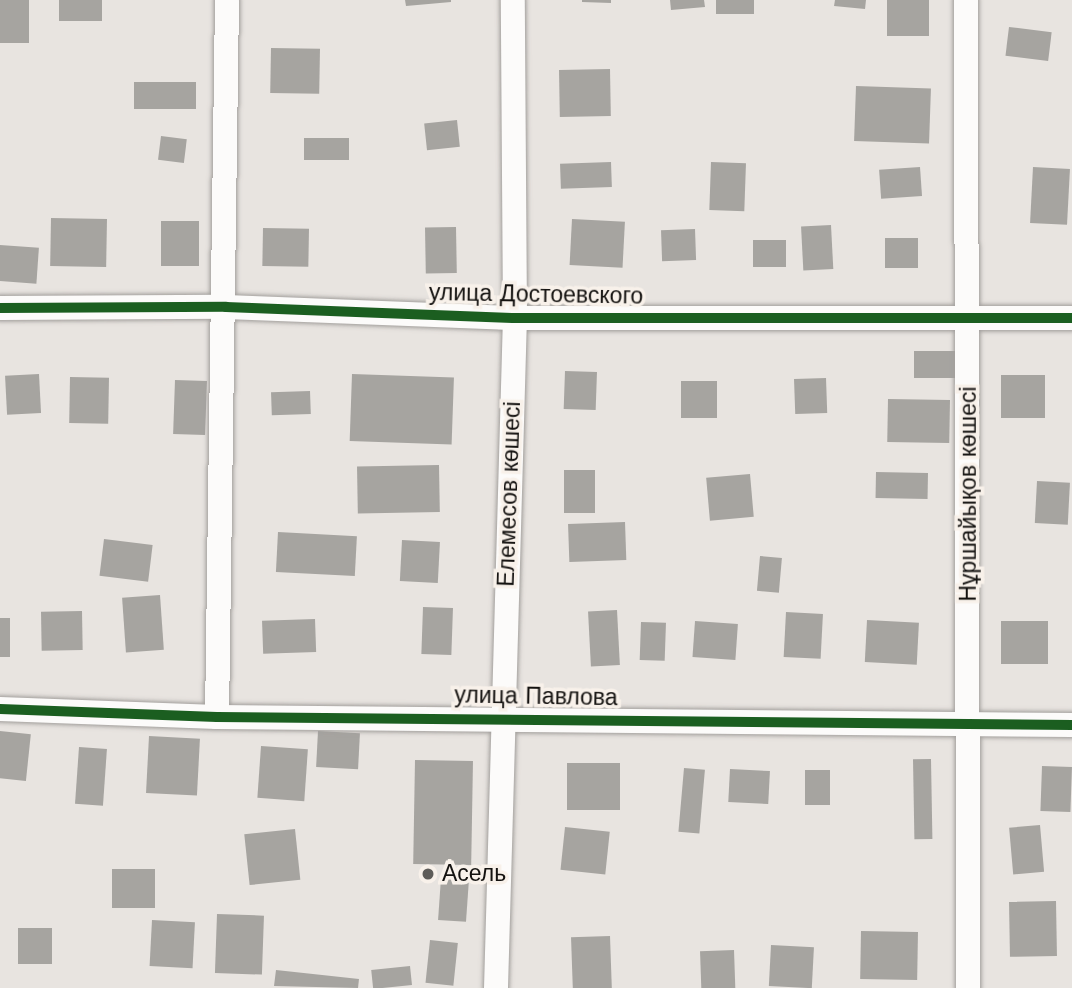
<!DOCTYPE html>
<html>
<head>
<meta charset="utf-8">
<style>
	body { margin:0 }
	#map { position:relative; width:1072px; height:988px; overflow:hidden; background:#e8e4e0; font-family:"Work Sans",sans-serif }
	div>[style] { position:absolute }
	.building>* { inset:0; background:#a6a4a0; transform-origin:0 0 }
	.roads { filter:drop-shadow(0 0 2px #a29f9c) drop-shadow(0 0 2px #a29f9c) }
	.minor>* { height:24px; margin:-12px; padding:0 12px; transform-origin:12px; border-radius:12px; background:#fcfbfa }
	.cycleway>* { height:10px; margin:-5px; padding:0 5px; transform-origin:5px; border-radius:5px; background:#1b5e20 }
	.dots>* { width:19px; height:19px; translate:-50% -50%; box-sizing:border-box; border:4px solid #f8f1ea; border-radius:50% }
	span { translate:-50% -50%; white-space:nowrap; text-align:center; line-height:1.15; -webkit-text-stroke:7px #f8f1ea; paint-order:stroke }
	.street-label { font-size:23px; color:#141210 }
	.poi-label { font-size:23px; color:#141210 }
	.left { translate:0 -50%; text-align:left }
</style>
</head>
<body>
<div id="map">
	<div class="building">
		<i style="left:0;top:0;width:29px;height:43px"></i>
		<i style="left:59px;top:0;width:43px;height:21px"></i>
		<i style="clip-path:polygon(405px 0,451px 0,451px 2px,406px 6px)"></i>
		<i style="clip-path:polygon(582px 0,611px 0,611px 3px,582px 2px)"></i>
		<i style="clip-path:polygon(670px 0,704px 0,705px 7px,671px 10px)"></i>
		<i style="left:716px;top:0;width:38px;height:14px"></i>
		<i style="clip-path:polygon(835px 0,866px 0,865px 9px,834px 6px)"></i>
		<i style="left:887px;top:0;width:42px;height:36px"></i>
		<i style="left:1009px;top:27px;width:43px;height:29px;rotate:7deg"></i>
		<i style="left:271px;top:48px;width:49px;height:45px;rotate:1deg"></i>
		<i style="left:610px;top:69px;width:47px;height:51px;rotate:89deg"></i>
		<i style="left:134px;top:82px;width:62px;height:27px"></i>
		<i style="left:856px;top:86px;width:75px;height:55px;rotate:2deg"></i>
		<i style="left:457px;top:120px;width:27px;height:33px;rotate:84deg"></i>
		<i style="left:161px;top:136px;width:26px;height:24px;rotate:7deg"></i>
		<i style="left:349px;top:138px;width:22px;height:45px;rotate:90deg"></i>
		<i style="left:611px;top:162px;width:25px;height:51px;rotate:88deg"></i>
		<i style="left:711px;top:162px;width:35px;height:48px;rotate:2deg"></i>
		<i style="left:920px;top:167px;width:29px;height:41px;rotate:86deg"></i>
		<i style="left:1033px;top:167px;width:37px;height:56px;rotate:3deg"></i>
		<i style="left:51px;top:218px;width:56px;height:48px;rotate:1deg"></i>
		<i style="left:572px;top:219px;width:53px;height:46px;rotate:3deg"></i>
		<i style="left:161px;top:221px;width:38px;height:45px"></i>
		<i style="left:831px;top:225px;width:44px;height:30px;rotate:87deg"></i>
		<i style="left:456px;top:227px;width:46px;height:31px;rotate:89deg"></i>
		<i style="left:263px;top:228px;width:46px;height:38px;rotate:1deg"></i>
		<i style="left:695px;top:229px;width:31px;height:34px;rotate:88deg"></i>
		<i style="left:918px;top:238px;width:30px;height:33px;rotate:90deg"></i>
		<i style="left:753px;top:240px;width:33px;height:27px"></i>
		<i style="left:0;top:245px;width:39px;height:36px;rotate:4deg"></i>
		<i style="left:914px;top:351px;width:47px;height:27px"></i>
		<i style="left:565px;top:371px;width:32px;height:38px;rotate:2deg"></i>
		<i style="left:39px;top:374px;width:39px;height:34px;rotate:87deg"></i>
		<i style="left:352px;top:374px;width:102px;height:67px;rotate:2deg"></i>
		<i style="left:1045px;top:375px;width:43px;height:44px;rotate:90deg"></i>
		<i style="left:70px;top:377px;width:39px;height:46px;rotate:1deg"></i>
		<i style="left:826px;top:378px;width:35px;height:32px;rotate:88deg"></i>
		<i style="left:175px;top:380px;width:32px;height:54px;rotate:2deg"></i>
		<i style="left:717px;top:381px;width:37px;height:36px;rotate:90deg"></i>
		<i style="left:310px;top:391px;width:23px;height:39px;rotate:88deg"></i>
		<i style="left:888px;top:399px;width:62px;height:43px;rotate:1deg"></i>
		<i style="left:439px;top:465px;width:47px;height:82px;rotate:89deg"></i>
		<i style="left:564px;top:470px;width:31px;height:43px"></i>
		<i style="left:876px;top:472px;width:52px;height:26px;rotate:1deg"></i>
		<i style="left:750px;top:474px;width:43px;height:44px;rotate:85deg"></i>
		<i style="left:1037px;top:481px;width:33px;height:42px;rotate:3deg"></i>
		<i style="left:625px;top:522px;width:38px;height:57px;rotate:88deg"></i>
		<i style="left:278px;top:532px;width:79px;height:40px;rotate:3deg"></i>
		<i style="left:104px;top:539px;width:49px;height:37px;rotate:7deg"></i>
		<i style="left:402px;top:540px;width:38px;height:41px;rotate:3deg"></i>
		<i style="left:760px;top:556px;width:22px;height:35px;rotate:5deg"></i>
		<i style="left:160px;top:595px;width:55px;height:38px;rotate:86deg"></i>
		<i style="left:423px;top:607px;width:30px;height:47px;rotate:2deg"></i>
		<i style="left:617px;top:610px;width:55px;height:29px;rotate:87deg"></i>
		<i style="left:82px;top:611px;width:39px;height:41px;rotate:89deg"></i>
		<i style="left:786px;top:612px;width:37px;height:45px;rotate:3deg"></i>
		<i style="left:0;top:618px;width:10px;height:39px"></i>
		<i style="left:315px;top:619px;width:33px;height:53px;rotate:88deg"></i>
		<i style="left:867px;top:620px;width:52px;height:42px;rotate:3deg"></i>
		<i style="left:695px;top:621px;width:43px;height:36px;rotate:4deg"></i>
		<i style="left:1001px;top:621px;width:47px;height:43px"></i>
		<i style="left:641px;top:622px;width:25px;height:38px;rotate:2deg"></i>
		<i style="left:0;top:731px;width:31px;height:47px;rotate:6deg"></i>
		<i style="left:318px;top:731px;width:42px;height:36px;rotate:3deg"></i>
		<i style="left:149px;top:736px;width:51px;height:57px;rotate:3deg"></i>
		<i style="left:261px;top:746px;width:47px;height:52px;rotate:4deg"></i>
		<i style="left:79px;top:747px;width:28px;height:57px;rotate:4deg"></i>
		<i style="left:931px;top:759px;width:80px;height:18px;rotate:89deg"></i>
		<i style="left:415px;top:760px;width:58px;height:104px;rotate:1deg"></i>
		<i style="left:567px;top:763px;width:53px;height:47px"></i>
		<i style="left:1042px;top:766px;width:30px;height:45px;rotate:2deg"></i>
		<i style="left:684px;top:768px;width:21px;height:64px;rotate:5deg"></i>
		<i style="left:730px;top:769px;width:40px;height:33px;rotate:3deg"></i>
		<i style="left:805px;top:770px;width:25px;height:35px"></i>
		<i style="left:1040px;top:825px;width:47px;height:31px;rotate:85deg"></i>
		<i style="left:565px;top:827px;width:45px;height:43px;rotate:6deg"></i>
		<i style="left:295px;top:829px;width:51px;height:51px;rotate:84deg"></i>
		<i style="left:155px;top:869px;width:39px;height:43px;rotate:90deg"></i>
		<i style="left:441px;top:878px;width:28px;height:42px;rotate:4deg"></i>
		<i style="left:1056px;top:901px;width:55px;height:47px;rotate:89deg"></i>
		<i style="left:217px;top:914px;width:47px;height:59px;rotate:2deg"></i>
		<i style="left:152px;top:920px;width:43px;height:46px;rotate:3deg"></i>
		<i style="left:18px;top:928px;width:34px;height:36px"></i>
		<i style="left:861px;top:931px;width:57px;height:48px;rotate:1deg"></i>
		<i style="left:610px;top:936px;width:52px;height:39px;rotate:88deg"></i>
		<i style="left:430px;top:940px;width:28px;height:43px;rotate:6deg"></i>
		<i style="left:771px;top:945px;width:43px;height:41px;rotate:3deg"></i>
		<i style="left:734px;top:950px;width:38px;height:34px;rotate:88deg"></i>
		<i style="left:410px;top:966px;width:19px;height:39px;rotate:84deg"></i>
		<i style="clip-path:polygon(276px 970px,359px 979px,358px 988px,274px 986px)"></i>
	</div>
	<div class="roads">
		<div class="minor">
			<i style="left:966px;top:0;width:988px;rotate:89.88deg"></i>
			<i style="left:0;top:308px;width:226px;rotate:-0.3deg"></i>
			<i style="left:226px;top:307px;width:289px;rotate:2.2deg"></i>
			<i style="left:515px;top:318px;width:557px"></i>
			<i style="left:0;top:709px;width:217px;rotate:2.1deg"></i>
			<i style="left:217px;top:717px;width:855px;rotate:0.54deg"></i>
			<i style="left:217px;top:717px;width:717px;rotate:-89.2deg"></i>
			<i style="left:496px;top:988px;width:670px;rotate:-88.38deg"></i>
			<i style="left:515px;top:318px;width:318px;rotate:-90.4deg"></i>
		</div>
	</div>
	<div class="cycleway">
		<i style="left:0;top:308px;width:226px;rotate:-0.3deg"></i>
		<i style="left:226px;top:307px;width:289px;rotate:2.2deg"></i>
		<i style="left:515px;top:318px;width:557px"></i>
		<i style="left:0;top:709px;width:217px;rotate:2.1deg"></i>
		<i style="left:217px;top:717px;width:855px;rotate:0.54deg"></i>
	</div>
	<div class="dots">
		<i style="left:428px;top:874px;background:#5e5c59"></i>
	</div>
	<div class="street-label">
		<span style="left:536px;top:295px;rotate:1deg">улица Достоевского</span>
		<span style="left:510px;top:494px;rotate:-88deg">Елемесов көшесі</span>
		<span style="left:969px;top:494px;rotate:-90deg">Нұршайықов көшесі</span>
		<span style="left:536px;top:697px;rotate:1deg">улица Павлова</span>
	</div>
	<div class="poi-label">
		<span class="left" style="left:442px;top:874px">Асель</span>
	</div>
</div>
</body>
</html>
